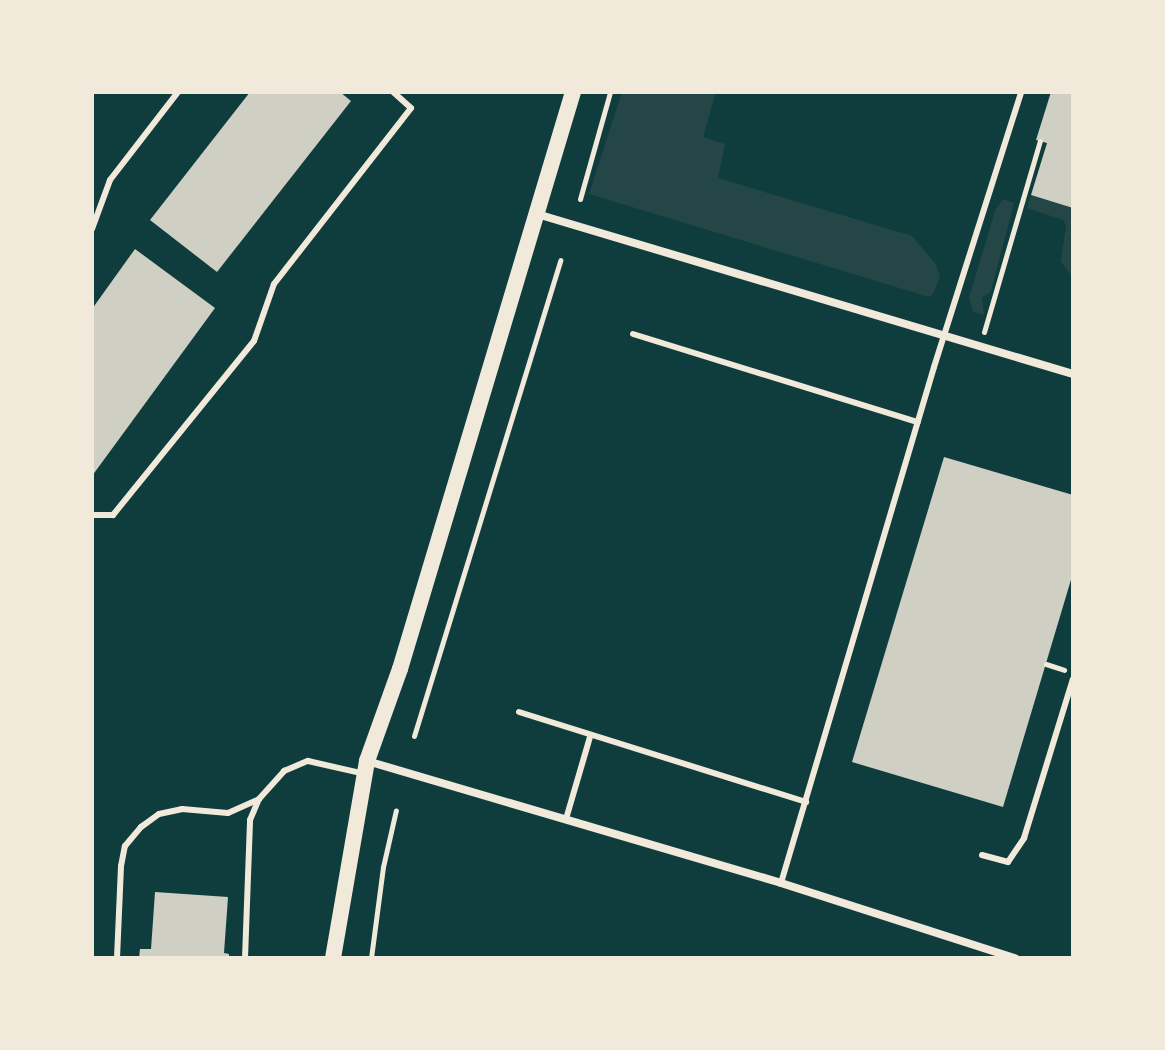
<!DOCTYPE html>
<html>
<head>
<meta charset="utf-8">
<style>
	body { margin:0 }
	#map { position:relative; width:1165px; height:1050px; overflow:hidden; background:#0f3d3e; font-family:Mulish,sans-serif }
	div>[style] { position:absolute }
	.green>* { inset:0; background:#244646 }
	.building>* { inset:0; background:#cfcfc3 }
	.path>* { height:5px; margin:-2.5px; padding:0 2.5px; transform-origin:2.5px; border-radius:2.5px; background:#f1e9da }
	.service>* { height:6px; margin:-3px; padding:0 3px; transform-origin:3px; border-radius:3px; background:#f1e9da }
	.minor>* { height:8px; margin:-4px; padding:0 4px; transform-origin:4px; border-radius:4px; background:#f1e9da }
	.secondary>* { height:16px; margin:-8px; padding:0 8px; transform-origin:8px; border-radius:8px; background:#f1e9da }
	span { translate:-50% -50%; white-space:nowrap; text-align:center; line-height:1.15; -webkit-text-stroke:7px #f1e9da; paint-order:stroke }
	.frame { position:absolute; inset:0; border:94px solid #f1e9da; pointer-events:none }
</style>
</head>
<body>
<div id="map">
	<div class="green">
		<i style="clip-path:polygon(622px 92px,716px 92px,703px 137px,725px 144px,718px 178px,912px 236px,935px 263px,940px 277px,933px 294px,929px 297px,589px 194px)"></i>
		<i style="clip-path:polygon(1031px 195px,1073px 208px,1073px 279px,1061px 261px,1066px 225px,1063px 220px,1027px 208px)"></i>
		<i style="clip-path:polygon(1003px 199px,1014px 203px,991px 291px,982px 298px,984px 315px,973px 311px,969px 298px,995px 211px)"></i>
	</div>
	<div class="building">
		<i style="clip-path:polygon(250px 92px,340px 92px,351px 101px,217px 272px,150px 220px)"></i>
		<i style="clip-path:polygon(1051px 92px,1073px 92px,1073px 208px,1031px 195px,1047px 143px,1036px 140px)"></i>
		<i style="clip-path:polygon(135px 249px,215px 308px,92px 476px,92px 309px)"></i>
		<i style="clip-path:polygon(944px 457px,1073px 495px,1073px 573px,1003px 807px,852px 762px)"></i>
		<i style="clip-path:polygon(155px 892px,228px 897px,224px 953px,229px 954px,229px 958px,139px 958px,140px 949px,151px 949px)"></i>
	</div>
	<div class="path">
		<i style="left:580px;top:199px;width:111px;rotate:-74.3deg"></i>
		<i style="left:984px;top:332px;width:199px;rotate:-73.7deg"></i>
		<i style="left:1046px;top:664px;width:19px;rotate:18deg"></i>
		<i style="left:414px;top:736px;width:498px;rotate:-72.9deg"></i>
		<i style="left:371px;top:958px;width:92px;rotate:-82.5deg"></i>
		<i style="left:383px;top:867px;width:58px;rotate:-77.2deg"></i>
	</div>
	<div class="service">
		<i style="left:92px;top:229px;width:52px;rotate:-69.8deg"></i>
		<i style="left:110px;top:180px;width:111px;rotate:-52.3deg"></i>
		<i style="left:633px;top:334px;width:298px;rotate:17.2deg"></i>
		<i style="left:92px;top:515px;width:21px"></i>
		<i style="left:113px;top:515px;width:224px;rotate:-51deg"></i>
		<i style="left:254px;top:341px;width:60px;rotate:-70.7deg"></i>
		<i style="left:274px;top:284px;width:223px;rotate:-52.1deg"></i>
		<i style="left:411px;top:108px;width:24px;rotate:-138deg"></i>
		<i style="left:519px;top:712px;width:301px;rotate:17.4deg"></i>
		<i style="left:566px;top:819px;width:85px;rotate:-73.7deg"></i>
		<i style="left:982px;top:855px;width:27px;rotate:15deg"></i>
		<i style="left:1008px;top:862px;width:29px;rotate:-56deg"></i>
		<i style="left:1024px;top:838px;width:166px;rotate:-72.9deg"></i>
		<i style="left:781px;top:883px;width:538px;rotate:-73.48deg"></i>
		<i style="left:934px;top:367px;width:288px;rotate:-72.4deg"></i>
		<i style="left:117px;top:958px;width:92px;rotate:-87.5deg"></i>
		<i style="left:121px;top:866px;width:20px;rotate:-79deg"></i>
		<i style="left:125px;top:846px;width:25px;rotate:-50deg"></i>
		<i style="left:141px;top:827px;width:22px;rotate:-36deg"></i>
		<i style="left:159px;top:814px;width:24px;rotate:-12deg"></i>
		<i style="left:182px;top:809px;width:46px;rotate:5deg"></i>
		<i style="left:228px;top:813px;width:34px;rotate:-24deg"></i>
		<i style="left:245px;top:958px;width:138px;rotate:-87.9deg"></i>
		<i style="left:250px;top:820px;width:23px;rotate:-67deg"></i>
		<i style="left:259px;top:799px;width:38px;rotate:-48deg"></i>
		<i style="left:284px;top:771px;width:26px;rotate:-23deg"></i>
		<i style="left:308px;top:761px;width:58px;rotate:12.8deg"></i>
	</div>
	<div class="minor">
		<i style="left:537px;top:214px;width:559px;rotate:16.62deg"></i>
		<i style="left:367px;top:761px;width:432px;rotate:16.4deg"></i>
		<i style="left:781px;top:883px;width:246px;rotate:17.8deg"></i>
	</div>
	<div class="secondary">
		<i style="left:333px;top:958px;width:200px;rotate:-80.2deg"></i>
		<i style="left:367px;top:761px;width:98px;rotate:-70.3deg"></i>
		<i style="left:400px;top:669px;width:602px;rotate:-73.31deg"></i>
	</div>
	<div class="frame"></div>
</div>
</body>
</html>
